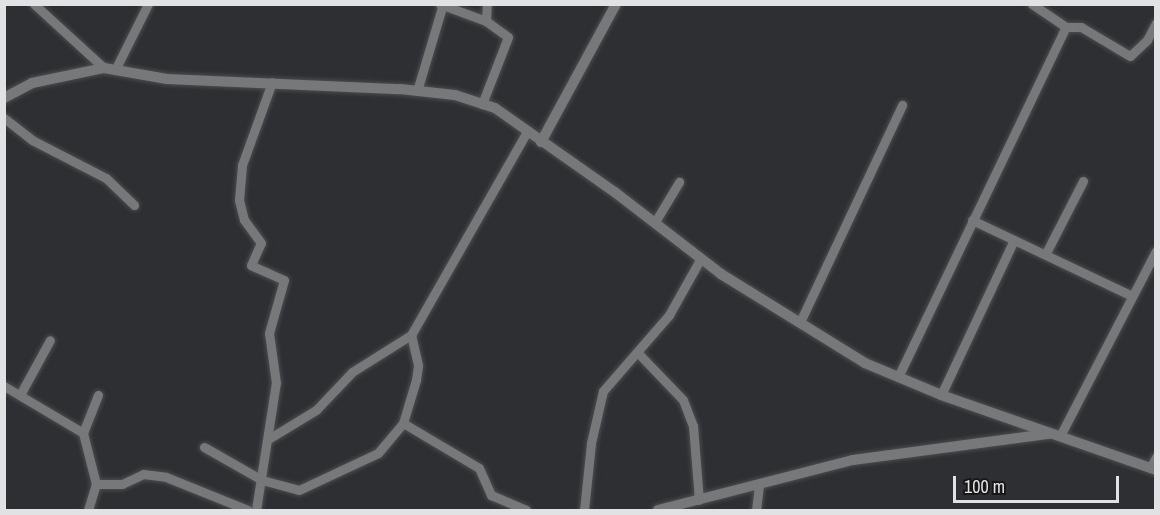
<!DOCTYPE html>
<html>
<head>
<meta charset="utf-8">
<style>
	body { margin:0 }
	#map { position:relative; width:1160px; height:515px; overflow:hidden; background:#2e2f32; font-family:"Archivo Narrow",sans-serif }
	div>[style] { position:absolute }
	.roads { filter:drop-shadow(0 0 2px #4b4d4e) drop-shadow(0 0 2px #4b4d4e) }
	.minor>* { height:9px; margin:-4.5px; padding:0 4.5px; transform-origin:4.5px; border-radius:4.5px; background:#76787a }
	.tertiary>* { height:10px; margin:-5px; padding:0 5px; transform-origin:5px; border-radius:5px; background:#76787a }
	span { translate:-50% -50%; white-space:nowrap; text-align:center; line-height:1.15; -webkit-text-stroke:6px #171718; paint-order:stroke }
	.frame { position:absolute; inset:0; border:6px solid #e1e2e3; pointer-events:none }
	.scale { position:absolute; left:953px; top:476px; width:166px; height:27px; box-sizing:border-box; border:3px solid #e1e2e3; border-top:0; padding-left:8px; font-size:18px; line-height:21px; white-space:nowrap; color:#e1e2e3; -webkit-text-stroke:4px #171718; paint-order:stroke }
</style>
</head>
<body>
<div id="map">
	<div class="roads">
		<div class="minor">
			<i style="left:34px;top:4px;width:95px;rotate:42.4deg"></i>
			<i style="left:440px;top:4px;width:49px;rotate:20.3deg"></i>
			<i style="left:486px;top:21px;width:27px;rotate:36deg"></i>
			<i style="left:508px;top:37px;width:72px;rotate:111.2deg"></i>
			<i style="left:1032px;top:4px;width:41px;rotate:34.1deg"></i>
			<i style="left:486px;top:21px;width:17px;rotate:-87deg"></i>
			<i style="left:115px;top:70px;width:74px;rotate:-63.4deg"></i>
			<i style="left:417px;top:91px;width:88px;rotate:-73.4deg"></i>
			<i style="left:4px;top:118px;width:36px;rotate:38deg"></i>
			<i style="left:32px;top:140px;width:83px;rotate:27.2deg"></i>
			<i style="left:106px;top:178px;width:39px;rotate:44deg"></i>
			<i style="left:972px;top:220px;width:177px;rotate:25.4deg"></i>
			<i style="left:655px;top:222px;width:47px;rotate:-59deg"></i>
			<i style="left:1046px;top:253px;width:81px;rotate:-62.8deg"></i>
			<i style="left:800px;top:322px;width:240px;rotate:-64.8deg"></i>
			<i style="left:638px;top:353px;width:65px;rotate:46.2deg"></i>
			<i style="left:683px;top:400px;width:28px;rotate:69deg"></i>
			<i style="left:693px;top:426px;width:74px;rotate:85.4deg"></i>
			<i style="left:898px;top:377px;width:388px;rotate:-64.4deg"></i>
			<i style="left:1066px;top:27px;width:15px"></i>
			<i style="left:1081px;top:27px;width:57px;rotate:30.6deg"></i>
			<i style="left:1130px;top:56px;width:23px;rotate:-43deg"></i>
			<i style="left:1147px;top:40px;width:19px;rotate:-62deg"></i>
			<i style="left:4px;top:386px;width:92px;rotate:30.7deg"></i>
			<i style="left:21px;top:393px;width:60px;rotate:-61.3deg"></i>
			<i style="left:941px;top:395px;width:171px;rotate:-64.8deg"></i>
			<i style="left:403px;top:423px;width:88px;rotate:30.6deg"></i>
			<i style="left:479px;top:468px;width:30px;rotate:66deg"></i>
			<i style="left:491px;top:495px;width:38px;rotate:23deg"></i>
			<i style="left:1060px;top:436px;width:208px;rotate:-62.6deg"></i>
			<i style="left:270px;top:438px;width:54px;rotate:-31.3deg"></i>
			<i style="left:316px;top:410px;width:52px;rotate:-46.5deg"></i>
			<i style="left:352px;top:372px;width:70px;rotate:-32.1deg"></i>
			<i style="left:411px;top:335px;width:234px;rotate:-60.3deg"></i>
			<i style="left:204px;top:447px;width:67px;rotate:29.6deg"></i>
			<i style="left:262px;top:480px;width:38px;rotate:15deg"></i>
			<i style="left:299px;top:490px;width:87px;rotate:-25.1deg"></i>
			<i style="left:378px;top:453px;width:39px;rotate:-50deg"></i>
			<i style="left:403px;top:423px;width:45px;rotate:-73.2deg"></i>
			<i style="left:416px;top:380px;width:15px;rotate:-82deg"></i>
			<i style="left:418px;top:365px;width:31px;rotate:-103deg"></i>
			<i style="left:1150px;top:468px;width:13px;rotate:-61deg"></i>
			<i style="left:96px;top:484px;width:26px"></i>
			<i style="left:122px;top:484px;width:23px;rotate:-25deg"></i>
			<i style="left:143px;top:474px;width:23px;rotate:7deg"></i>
			<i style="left:166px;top:477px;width:88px;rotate:21.9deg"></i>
			<i style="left:88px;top:510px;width:27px;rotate:-73deg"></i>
			<i style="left:96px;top:484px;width:53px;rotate:-104.3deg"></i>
			<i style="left:83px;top:433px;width:41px;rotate:-68.5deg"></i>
			<i style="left:256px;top:510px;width:129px;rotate:-81.1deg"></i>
			<i style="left:276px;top:383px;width:50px;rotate:-98deg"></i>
			<i style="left:269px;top:333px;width:55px;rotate:-74.2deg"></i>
			<i style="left:284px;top:280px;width:36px;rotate:-156deg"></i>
			<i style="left:251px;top:265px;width:24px;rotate:-66deg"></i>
			<i style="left:261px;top:243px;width:29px;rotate:-126deg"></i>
			<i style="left:244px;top:220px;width:21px;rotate:-104deg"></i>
			<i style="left:239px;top:200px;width:35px;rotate:-85deg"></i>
			<i style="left:242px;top:165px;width:88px;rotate:-70.1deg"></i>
			<i style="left:584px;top:510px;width:67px;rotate:-84deg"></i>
			<i style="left:591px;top:443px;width:53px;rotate:-77deg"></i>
			<i style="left:603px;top:391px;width:101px;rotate:-49deg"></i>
			<i style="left:669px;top:315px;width:65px;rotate:-60.7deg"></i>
			<i style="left:756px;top:510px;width:25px;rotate:-83deg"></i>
		</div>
		<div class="tertiary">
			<i style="left:4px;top:98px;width:32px;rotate:-28deg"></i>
			<i style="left:32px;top:83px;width:74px;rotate:-11.8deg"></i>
			<i style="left:104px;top:68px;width:64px;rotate:9.9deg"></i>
			<i style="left:167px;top:79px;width:233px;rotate:2.5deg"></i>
			<i style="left:400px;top:89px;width:55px;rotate:6.2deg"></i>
			<i style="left:455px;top:95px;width:42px;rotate:18deg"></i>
			<i style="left:495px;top:108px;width:148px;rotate:35.1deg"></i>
			<i style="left:616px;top:193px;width:133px;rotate:37.6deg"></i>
			<i style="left:721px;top:274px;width:169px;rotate:31.7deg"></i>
			<i style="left:865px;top:363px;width:82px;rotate:22.8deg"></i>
			<i style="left:941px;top:395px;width:228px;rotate:19.2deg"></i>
			<i style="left:541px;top:142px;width:157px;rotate:-61.5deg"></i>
			<i style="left:658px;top:510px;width:201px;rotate:-14.4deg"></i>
			<i style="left:853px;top:460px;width:198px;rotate:-7.6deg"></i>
		</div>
	</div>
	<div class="frame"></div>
	<div class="scale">100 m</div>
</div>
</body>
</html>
